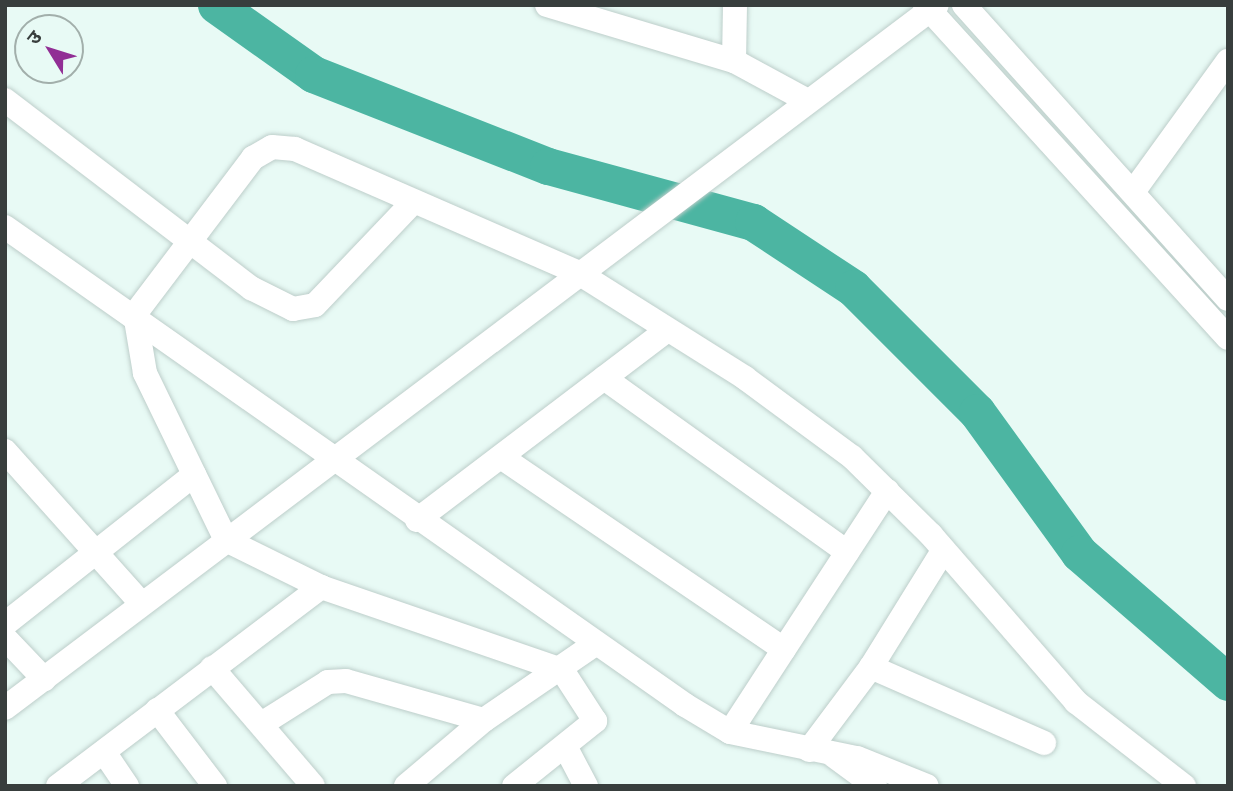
<!DOCTYPE html>
<html>
<head>
<meta charset="utf-8">
<style>
	body { margin:0 }
	#map { position:relative; width:1233px; height:791px; overflow:hidden; background:#e8faf5; font-family:Manrope,"Noto Sans Devanagari",sans-serif }
	div>[style] { position:absolute }
	.river>* { height:37px; margin:-18.5px; padding:0 18.5px; transform-origin:18.5px; border-radius:18.5px; background:#4cb5a2 }
	.roads { filter:drop-shadow(0 0 2px #bdceca) drop-shadow(0 0 2px #bdceca) }
	.minor>* { height:24px; margin:-12px; padding:0 12px; transform-origin:12px; border-radius:12px; background:#fff }
	span { translate:-50% -50%; white-space:nowrap; text-align:center; line-height:1.15; -webkit-text-stroke:5px #e8faf5; paint-order:stroke }
	.frame { position:absolute; inset:0; border:7px solid #383e3d; pointer-events:none }
	.north { position:absolute; left:14px; top:14px; width:70px; height:70px; box-sizing:border-box; background:#e8faf5; border:2px solid #a2afab; border-radius:50%; rotate:308deg; font-size:19px; font-weight:700; line-height:28px; text-align:center; color:#383e3d }
	.north::after { content:''; display:block; margin:auto; width:24px; height:32px; background:#912e95; clip-path:polygon(50% 0,100% 100%,50% 72%,0 100%) }
</style>
</head>
<body>
<div id="map">
	<div class="river">
		<i style="left:216px;top:5px;width:119px;rotate:35.4deg"></i>
		<i style="left:313px;top:74px;width:252px;rotate:21.4deg"></i>
		<i style="left:548px;top:166px;width:213px;rotate:15.3deg"></i>
		<i style="left:753px;top:222px;width:120px;rotate:33.4deg"></i>
		<i style="left:853px;top:288px;width:175px;rotate:45deg"></i>
		<i style="left:977px;top:412px;width:174px;rotate:54.1deg"></i>
		<i style="left:1079px;top:553px;width:197px;rotate:40.9deg"></i>
	</div>
	<div class="roads">
		<div class="minor">
			<i style="left:547px;top:5px;width:195px;rotate:16.7deg"></i>
			<i style="left:735px;top:5px;width:56px;rotate:91deg"></i>
			<i style="left:734px;top:61px;width:82px;rotate:28.4deg"></i>
			<i style="left:925px;top:5px;width:450px;rotate:47.7deg"></i>
			<i style="left:964px;top:5px;width:395px;rotate:48.1deg"></i>
			<i style="left:5px;top:100px;width:310px;rotate:37.4deg"></i>
			<i style="left:251px;top:288px;width:47px;rotate:26.6deg"></i>
			<i style="left:293px;top:309px;width:22px;rotate:-10deg"></i>
			<i style="left:315px;top:305px;width:142px;rotate:-46.4deg"></i>
			<i style="left:1133px;top:192px;width:162px;rotate:-54.1deg"></i>
			<i style="left:5px;top:227px;width:831px;rotate:35.1deg"></i>
			<i style="left:685px;top:705px;width:52px;rotate:31deg"></i>
			<i style="left:730px;top:732px;width:130px;rotate:11.6deg"></i>
			<i style="left:857px;top:758px;width:75px;rotate:21.8deg"></i>
			<i style="left:604px;top:378px;width:299px;rotate:35.6deg"></i>
			<i style="left:5px;top:451px;width:205px;rotate:48.2deg"></i>
			<i style="left:501px;top:457px;width:342px;rotate:34.2deg"></i>
			<i style="left:417px;top:520px;width:314px;rotate:-37.2deg"></i>
			<i style="left:5px;top:624px;width:241px;rotate:-38.3deg"></i>
			<i style="left:5px;top:638px;width:57px;rotate:46.4deg"></i>
			<i style="left:871px;top:667px;width:189px;rotate:23.7deg"></i>
			<i style="left:212px;top:668px;width:155px;rotate:49.4deg"></i>
			<i style="left:5px;top:708px;width:1167px;rotate:-37.03deg"></i>
			<i style="left:157px;top:710px;width:96px;rotate:52.7deg"></i>
			<i style="left:263px;top:723px;width:77px;rotate:-32.2deg"></i>
			<i style="left:328px;top:682px;width:18px;rotate:-3deg"></i>
			<i style="left:346px;top:681px;width:143px;rotate:15.8deg"></i>
			<i style="left:730px;top:732px;width:288px;rotate:-56.9deg"></i>
			<i style="left:566px;top:748px;width:43px;rotate:62.2deg"></i>
			<i style="left:809px;top:750px;width:104px;rotate:-53.2deg"></i>
			<i style="left:871px;top:667px;width:137px;rotate:-58.2deg"></i>
			<i style="left:104px;top:752px;width:41px;rotate:55.9deg"></i>
			<i style="left:834px;top:756px;width:51px;rotate:36.2deg"></i>
			<i style="left:58px;top:786px;width:330px;rotate:-37.1deg"></i>
			<i style="left:406px;top:786px;width:102px;rotate:-40.2deg"></i>
			<i style="left:484px;top:720px;width:135px;rotate:-34.4deg"></i>
			<i style="left:514px;top:786px;width:104px;rotate:-38.7deg"></i>
			<i style="left:595px;top:721px;width:61px;rotate:-122.9deg"></i>
			<i style="left:562px;top:670px;width:255px;rotate:-161deg"></i>
			<i style="left:321px;top:587px;width:106px;rotate:-153.7deg"></i>
			<i style="left:226px;top:540px;width:186px;rotate:-115.9deg"></i>
			<i style="left:145px;top:373px;width:60px;rotate:-99.6deg"></i>
			<i style="left:135px;top:314px;width:196px;rotate:-52.9deg"></i>
			<i style="left:253px;top:158px;width:22px;rotate:-30deg"></i>
			<i style="left:272px;top:147px;width:23px;rotate:5deg"></i>
			<i style="left:295px;top:149px;width:308px;rotate:23.6deg"></i>
			<i style="left:577px;top:272px;width:199px;rotate:32.2deg"></i>
			<i style="left:745px;top:378px;width:133px;rotate:36.4deg"></i>
			<i style="left:852px;top:457px;width:111px;rotate:44.6deg"></i>
			<i style="left:931px;top:535px;width:221px;rotate:49deg"></i>
			<i style="left:1076px;top:702px;width:137px;rotate:37.9deg"></i>
		</div>
	</div>
	<div class="frame"></div>
	<div class="north">उ</div>
</div>
</body>
</html>
